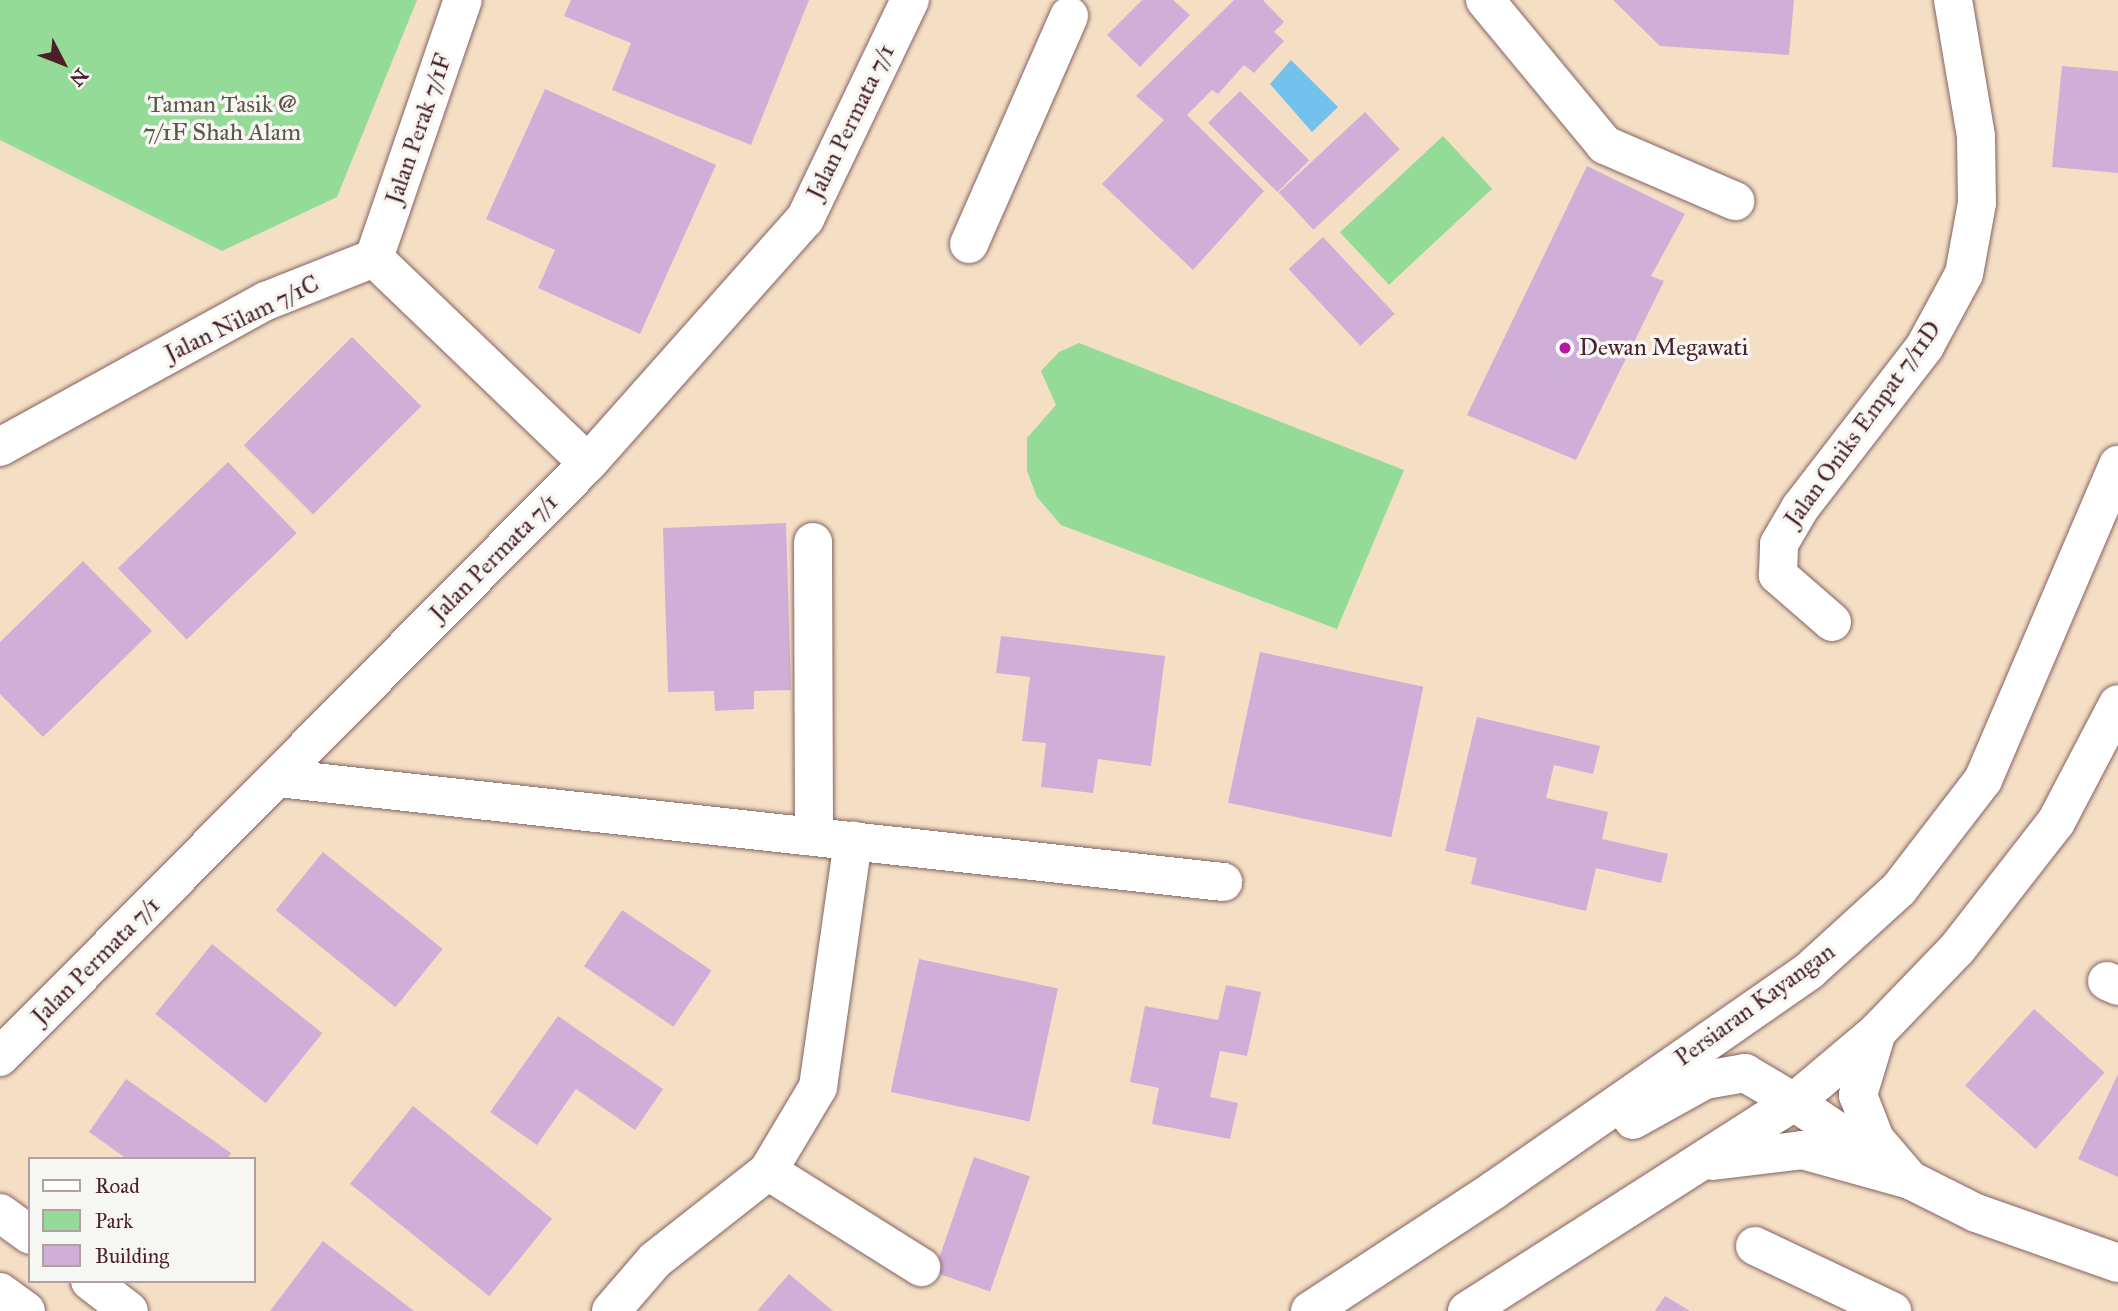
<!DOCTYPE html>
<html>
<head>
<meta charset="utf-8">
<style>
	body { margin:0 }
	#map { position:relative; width:2118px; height:1311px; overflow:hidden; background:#f4dfc5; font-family:"IM FELL Great Primer",serif }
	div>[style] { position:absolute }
	.green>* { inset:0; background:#93db96; transform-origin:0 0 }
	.water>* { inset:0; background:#71c1ec }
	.building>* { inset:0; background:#cfafd7; transform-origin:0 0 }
	.roads { filter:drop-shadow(0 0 2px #866261) drop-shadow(0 0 2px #866261) }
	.minor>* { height:38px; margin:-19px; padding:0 19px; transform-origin:19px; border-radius:19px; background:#fff }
	.major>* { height:38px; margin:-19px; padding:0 19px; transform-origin:19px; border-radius:19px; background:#fff }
	.dots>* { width:19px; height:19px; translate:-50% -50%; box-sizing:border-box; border:4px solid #f6f6f2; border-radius:50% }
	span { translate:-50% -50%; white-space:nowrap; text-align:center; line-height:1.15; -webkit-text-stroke:7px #f6f6f2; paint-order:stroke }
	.park-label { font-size:24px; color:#60574b }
	.street-label { font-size:24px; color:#4a1f2b }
	.poi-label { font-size:24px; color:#4a1f2b }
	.left { translate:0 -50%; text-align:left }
	.legend { position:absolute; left:28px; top:1157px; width:228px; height:126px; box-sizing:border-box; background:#f6f6f2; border:2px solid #b1a0a2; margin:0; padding:9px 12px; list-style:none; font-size:21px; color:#4a1f2b }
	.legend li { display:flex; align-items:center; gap:14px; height:35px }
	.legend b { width:35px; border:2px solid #b1a0a2 }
	.north { position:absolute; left:28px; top:28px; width:70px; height:70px; -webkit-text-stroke:5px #f6f6f2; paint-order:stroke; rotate:132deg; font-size:19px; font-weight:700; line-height:28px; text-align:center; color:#4a1f2b }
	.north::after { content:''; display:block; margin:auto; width:24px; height:32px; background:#4a1f2b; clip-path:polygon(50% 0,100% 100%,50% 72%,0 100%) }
</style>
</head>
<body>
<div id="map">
	<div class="green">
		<i style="clip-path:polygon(0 0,417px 0,337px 197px,222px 251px,0 140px)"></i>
		<i style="left:1443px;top:136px;width:72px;height:141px;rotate:47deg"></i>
		<i style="clip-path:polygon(1079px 343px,1404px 470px,1337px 629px,1061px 525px,1037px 497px,1027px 471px,1027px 438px,1056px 405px,1041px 371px,1059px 352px)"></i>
	</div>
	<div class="water">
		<i style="clip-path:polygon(1291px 60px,1338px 107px,1312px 132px,1270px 84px)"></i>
	</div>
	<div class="building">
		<i style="clip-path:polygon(571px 0,809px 0,751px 145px,612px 90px,631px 43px,564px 16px)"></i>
		<i style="clip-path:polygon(1142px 0,1173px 0,1190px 15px,1140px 67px,1107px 35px)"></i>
		<i style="clip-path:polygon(1234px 0,1263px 0,1284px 22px,1274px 32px,1284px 41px,1254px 73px,1244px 65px,1218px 94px,1212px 90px,1187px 115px,1264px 191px,1193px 270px,1102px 184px,1164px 120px,1136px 96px)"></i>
		<i style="clip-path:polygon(1613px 0,1794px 0,1789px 55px,1660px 46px)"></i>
		<i style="clip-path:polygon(2062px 66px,2118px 71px,2118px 173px,2052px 167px)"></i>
		<i style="clip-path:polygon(545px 89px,716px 165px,640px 334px,538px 288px,555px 250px,486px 219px)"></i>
		<i style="left:1240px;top:91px;width:98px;height:45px;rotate:45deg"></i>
		<i style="left:1365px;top:112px;width:51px;height:118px;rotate:47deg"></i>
		<i style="clip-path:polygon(1587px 166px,1685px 214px,1651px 276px,1664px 281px,1576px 460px,1467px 415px)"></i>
		<i style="left:1323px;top:237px;width:105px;height:47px;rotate:47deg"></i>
		<i style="left:352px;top:337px;width:98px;height:153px;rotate:45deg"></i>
		<i style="left:228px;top:462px;width:99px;height:153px;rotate:46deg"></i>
		<i style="clip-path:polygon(786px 523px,791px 690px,754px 691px,754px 709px,715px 711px,714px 691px,668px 692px,663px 528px)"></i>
		<i style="clip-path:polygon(83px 561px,152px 631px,43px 737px,0 694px,0 642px)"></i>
		<i style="clip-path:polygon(1001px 636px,1165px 656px,1151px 766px,1098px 759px,1093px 793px,1041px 787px,1046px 743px,1022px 741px,1030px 677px,996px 673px)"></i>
		<i style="left:1260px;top:652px;width:167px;height:154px;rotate:12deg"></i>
		<i style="clip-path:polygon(1477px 717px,1600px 746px,1593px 774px,1554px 765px,1546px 798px,1608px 812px,1602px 839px,1668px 854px,1661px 883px,1596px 868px,1586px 911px,1471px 884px,1477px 858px,1445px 851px)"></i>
		<i style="left:323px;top:852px;width:154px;height:75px;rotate:39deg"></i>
		<i style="left:622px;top:910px;width:108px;height:68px;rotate:34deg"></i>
		<i style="left:212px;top:944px;width:142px;height:90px;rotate:39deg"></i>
		<i style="left:919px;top:959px;width:142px;height:136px;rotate:12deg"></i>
		<i style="clip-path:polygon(1226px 985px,1261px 992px,1247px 1056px,1220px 1051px,1210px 1097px,1238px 1103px,1230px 1139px,1152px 1124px,1159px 1088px,1130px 1082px,1145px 1006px,1218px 1020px)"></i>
		<i style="left:2034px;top:1009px;width:95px;height:103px;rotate:42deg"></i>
		<i style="clip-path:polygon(558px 1016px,663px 1089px,635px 1130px,576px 1089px,537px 1145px,490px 1112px)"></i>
		<i style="clip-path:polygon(2118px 1074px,2118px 1177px,2078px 1159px)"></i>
		<i style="clip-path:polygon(126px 1079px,231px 1153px,227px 1159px,127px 1159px,89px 1132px)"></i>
		<i style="left:413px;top:1106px;width:179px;height:100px;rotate:39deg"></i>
		<i style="left:974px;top:1157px;width:59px;height:122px;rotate:19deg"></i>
		<i style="clip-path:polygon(323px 1241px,414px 1311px,270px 1311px)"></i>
		<i style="clip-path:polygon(789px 1274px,833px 1311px,757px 1311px)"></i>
		<i style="clip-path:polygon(1665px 1296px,1690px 1311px,1655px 1311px)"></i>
	</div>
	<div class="roads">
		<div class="minor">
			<i style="left:1485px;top:0;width:188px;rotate:50.4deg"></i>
			<i style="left:1605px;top:145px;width:142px;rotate:23.3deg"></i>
			<i style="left:969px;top:244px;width:249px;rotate:-66.3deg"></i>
			<i style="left:374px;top:258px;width:273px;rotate:-71deg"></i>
			<i style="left:0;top:447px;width:303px;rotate:-28.8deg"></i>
			<i style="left:266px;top:301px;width:116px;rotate:-21.7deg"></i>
			<i style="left:374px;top:258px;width:296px;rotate:43.8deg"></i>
			<i style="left:813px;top:542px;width:294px;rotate:89.8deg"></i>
			<i style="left:1832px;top:622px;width:72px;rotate:-139deg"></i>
			<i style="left:1778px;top:575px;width:31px;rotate:-88deg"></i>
			<i style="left:1779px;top:544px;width:42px;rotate:-59.7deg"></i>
			<i style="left:1800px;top:508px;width:205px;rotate:-52.3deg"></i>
			<i style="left:1925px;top:346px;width:82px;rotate:-61.6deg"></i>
			<i style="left:1964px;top:274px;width:72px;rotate:-79.6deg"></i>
			<i style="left:1977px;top:203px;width:67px;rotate:-90.9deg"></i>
			<i style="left:1976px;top:136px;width:138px;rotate:-99.6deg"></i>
			<i style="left:278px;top:778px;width:951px;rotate:6.28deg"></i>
			<i style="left:2107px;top:981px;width:12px;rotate:24deg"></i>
			<i style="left:0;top:1057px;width:836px;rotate:-45.29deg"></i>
			<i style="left:588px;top:463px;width:327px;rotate:-48.4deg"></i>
			<i style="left:805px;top:219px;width:243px;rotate:-64.4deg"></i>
			<i style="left:1794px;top:1102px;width:140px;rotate:33.9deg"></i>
			<i style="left:1910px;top:1180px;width:74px;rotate:26.6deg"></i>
			<i style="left:1976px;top:1213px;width:151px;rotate:19.4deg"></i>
			<i style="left:768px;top:1171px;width:181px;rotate:32.1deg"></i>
			<i style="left:1755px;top:1246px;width:152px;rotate:25.4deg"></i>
			<i style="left:611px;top:1311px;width:67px;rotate:-49.2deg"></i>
			<i style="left:655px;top:1260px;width:144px;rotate:-38.2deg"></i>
			<i style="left:768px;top:1171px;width:98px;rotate:-59.2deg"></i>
			<i style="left:818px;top:1087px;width:249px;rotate:-81.9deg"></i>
		</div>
		<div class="major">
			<i style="left:1877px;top:1032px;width:66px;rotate:106.8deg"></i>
			<i style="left:1858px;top:1095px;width:47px;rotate:68.9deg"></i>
			<i style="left:1875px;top:1139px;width:54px;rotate:49.5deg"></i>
			<i style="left:1633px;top:1120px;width:82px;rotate:-29.1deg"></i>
			<i style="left:1705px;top:1080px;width:41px;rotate:-9.9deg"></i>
			<i style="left:1745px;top:1073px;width:57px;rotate:30.6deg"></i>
			<i style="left:1713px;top:1161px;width:90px;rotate:-7deg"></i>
			<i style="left:1802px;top:1150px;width:112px;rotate:15.5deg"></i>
			<i style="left:0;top:1213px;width:37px;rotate:36deg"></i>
			<i style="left:90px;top:1281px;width:49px;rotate:37.6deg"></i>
			<i style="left:0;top:1292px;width:32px;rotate:36deg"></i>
			<i style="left:1310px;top:1311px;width:220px;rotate:-33.3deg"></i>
			<i style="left:1494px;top:1190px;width:384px;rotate:-34.8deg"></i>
			<i style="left:1809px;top:971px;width:122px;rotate:-42.3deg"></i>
			<i style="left:1899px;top:889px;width:138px;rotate:-52.4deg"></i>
			<i style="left:1983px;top:780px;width:343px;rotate:-66.8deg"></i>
			<i style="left:1467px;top:1311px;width:388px;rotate:-32.6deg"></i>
			<i style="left:1794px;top:1102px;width:109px;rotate:-40.1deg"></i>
			<i style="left:1877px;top:1032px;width:115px;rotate:-46.1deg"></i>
			<i style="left:1957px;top:949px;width:161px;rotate:-52.1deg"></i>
			<i style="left:2056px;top:822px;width:133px;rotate:-62.3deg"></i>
		</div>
	</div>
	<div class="dots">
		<i style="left:1565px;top:348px;background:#b5179e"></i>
	</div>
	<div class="park-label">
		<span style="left:222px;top:119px">Taman Tasik @<br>7/1F Shah Alam</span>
	</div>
	<div class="street-label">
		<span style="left:851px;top:122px;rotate:-64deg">Jalan Permata 7/1</span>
		<span style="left:419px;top:129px;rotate:-71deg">Jalan Perak 7/1F</span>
		<span style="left:242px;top:319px;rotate:-26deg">Jalan Nilam 7/1C</span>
		<span style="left:1863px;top:424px;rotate:-54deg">Jalan Oniks Empat 7/11D</span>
		<span style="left:494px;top:558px;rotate:-45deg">Jalan Permata 7/1</span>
		<span style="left:96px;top:961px;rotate:-45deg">Jalan Permata 7/1</span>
		<span style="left:1755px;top:1005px;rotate:-36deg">Persiaran Kayangan</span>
	</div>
	<div class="poi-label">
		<span class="left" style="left:1579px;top:348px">Dewan Megawati</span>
	</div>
	<ul class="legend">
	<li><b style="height:9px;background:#fff"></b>Road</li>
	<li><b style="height:19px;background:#93db96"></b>Park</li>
	<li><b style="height:19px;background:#cfafd7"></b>Building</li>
	</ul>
	<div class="north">N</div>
</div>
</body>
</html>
